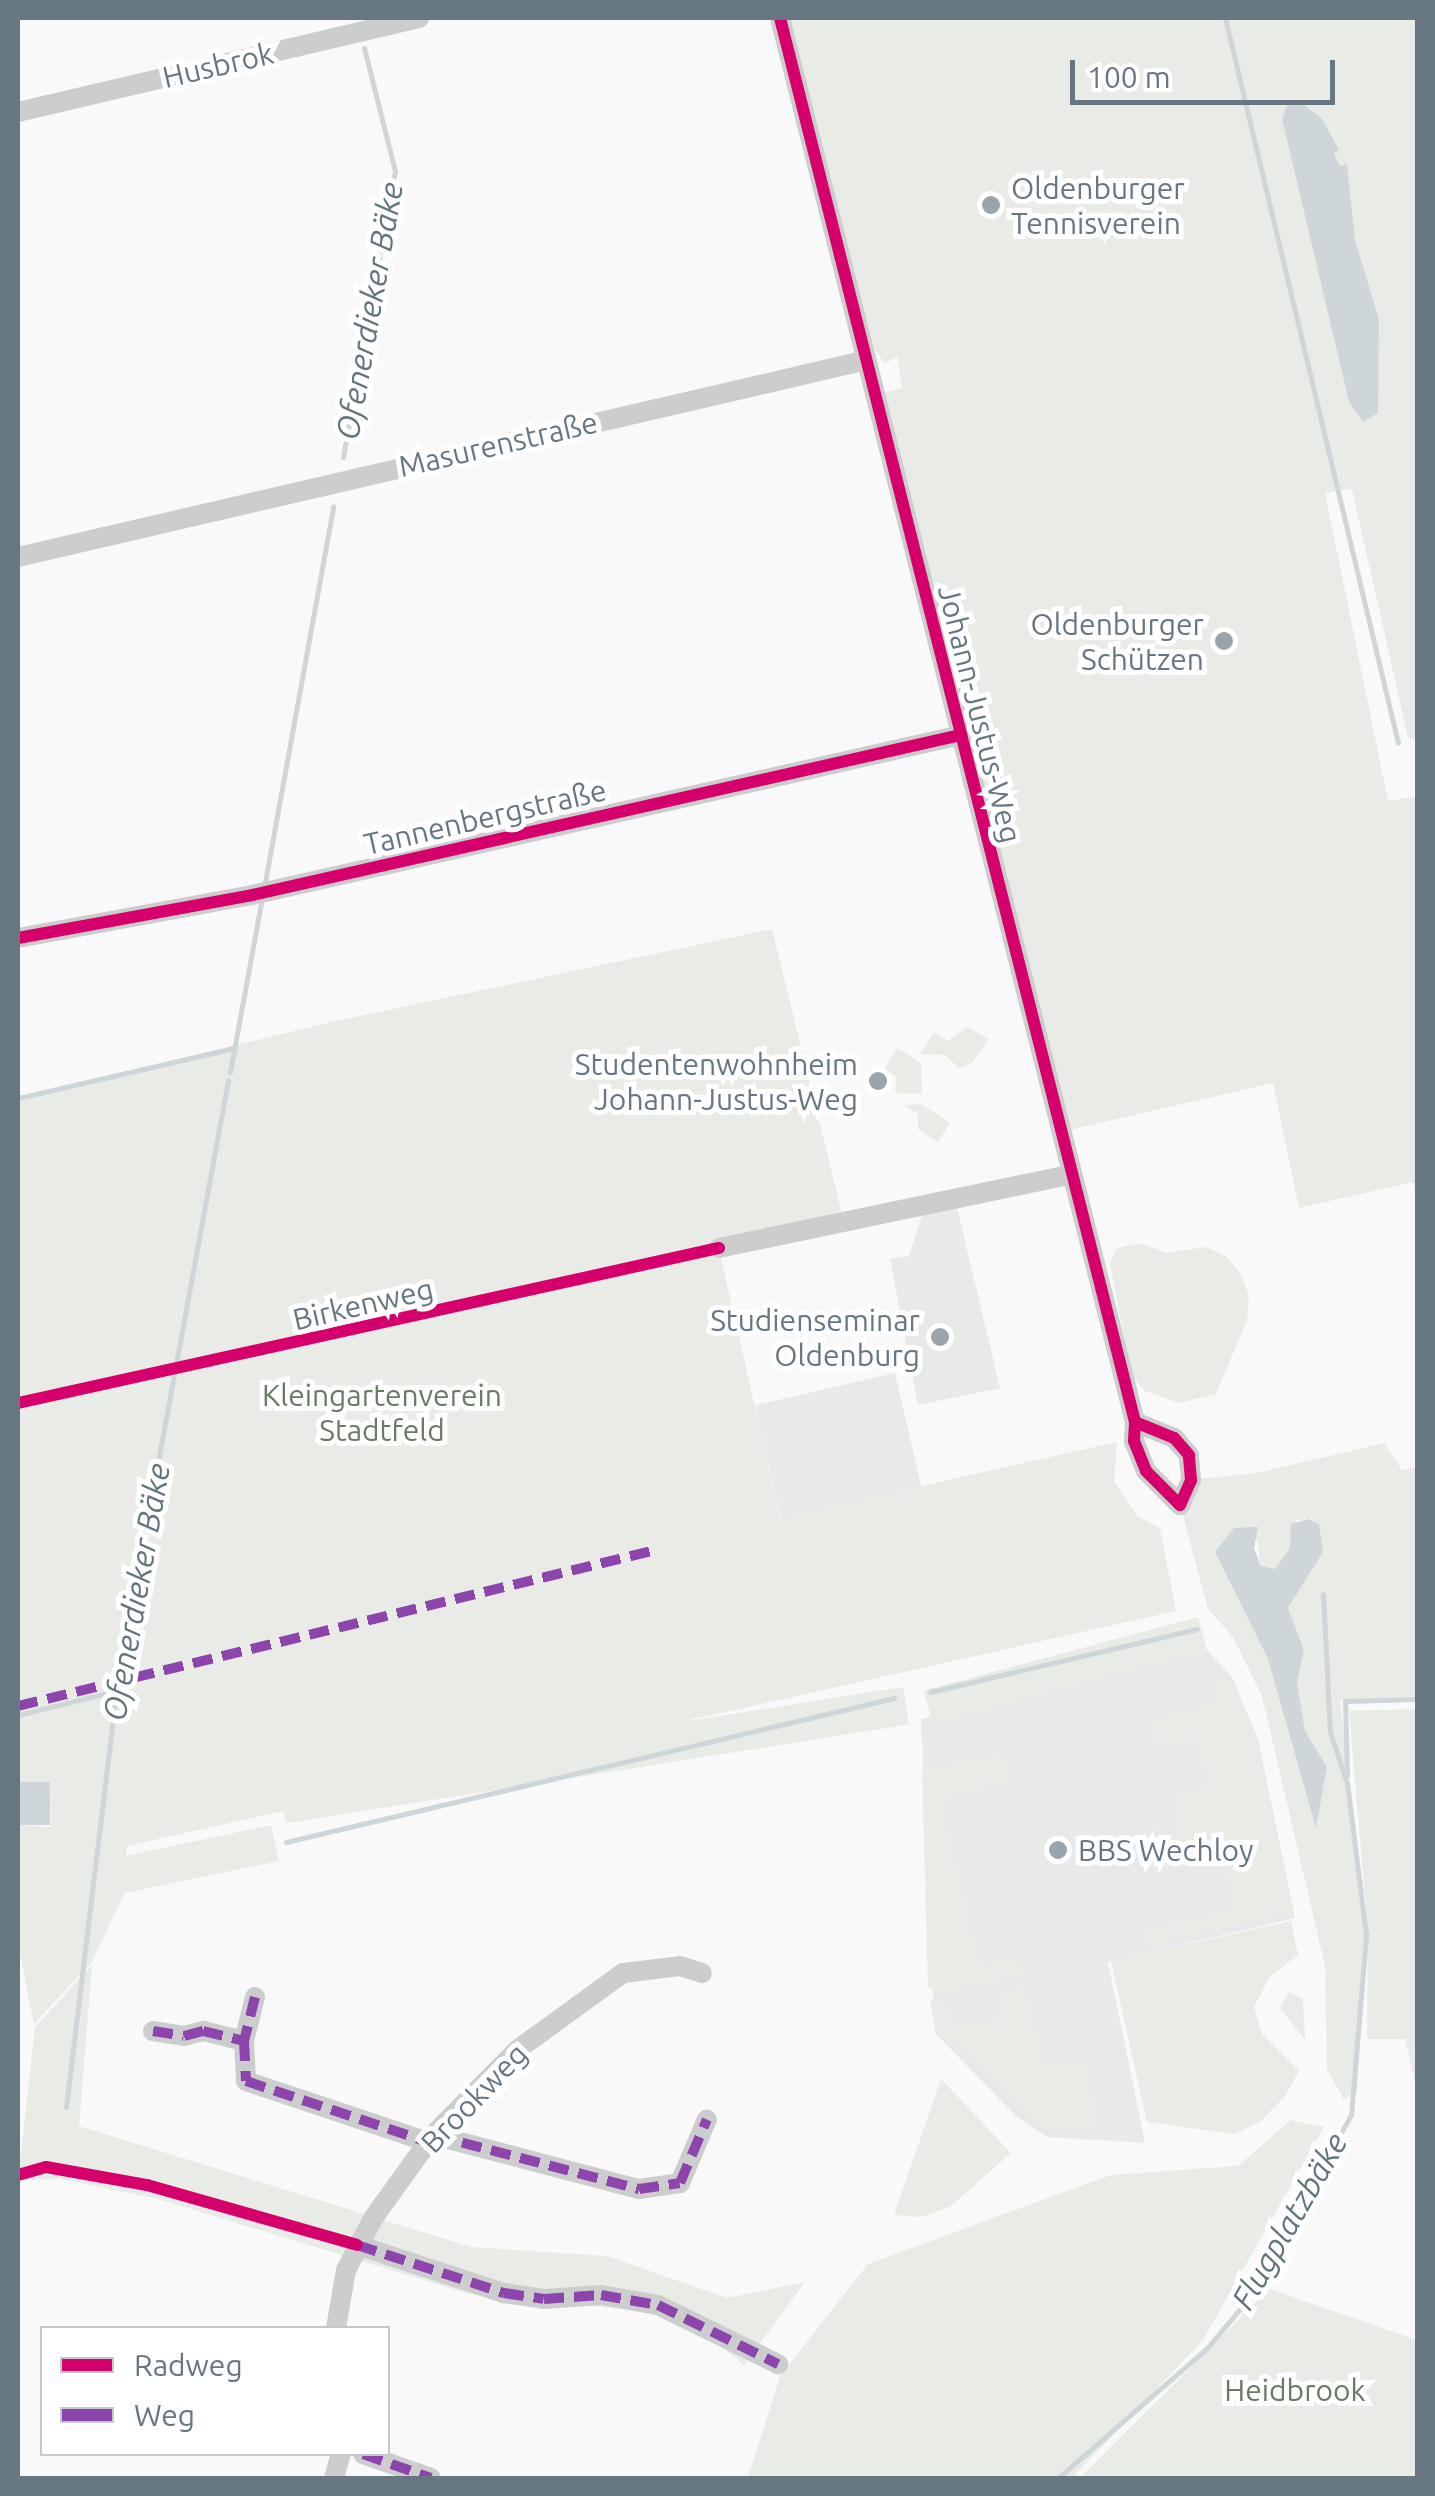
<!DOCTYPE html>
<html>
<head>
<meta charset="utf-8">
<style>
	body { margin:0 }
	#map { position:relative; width:1435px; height:2496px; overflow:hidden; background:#f9f9f9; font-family:Ubuntu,sans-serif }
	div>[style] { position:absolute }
	.built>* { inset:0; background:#e8e9e9; transform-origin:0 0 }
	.green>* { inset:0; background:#e8ebe6; transform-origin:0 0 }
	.water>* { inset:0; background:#ced6d9; transform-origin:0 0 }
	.stream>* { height:5px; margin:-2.5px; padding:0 2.5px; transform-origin:2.5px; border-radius:2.5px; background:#ced6d9 }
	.minor>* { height:20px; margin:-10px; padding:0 10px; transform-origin:10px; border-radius:10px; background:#cccece }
	.quiet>* { height:10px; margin-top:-5px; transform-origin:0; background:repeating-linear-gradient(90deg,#8e44ad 0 20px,transparent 0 30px) }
	.cycleway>* { height:12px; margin:-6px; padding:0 6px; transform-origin:6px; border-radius:6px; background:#d6006c }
	.dots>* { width:28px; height:28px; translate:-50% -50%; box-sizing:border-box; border:5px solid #fff; border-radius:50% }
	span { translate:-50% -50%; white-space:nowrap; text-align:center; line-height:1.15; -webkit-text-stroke:10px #fff; paint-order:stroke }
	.street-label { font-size:30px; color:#667782 }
	.poi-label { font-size:30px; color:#667782 }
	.left { translate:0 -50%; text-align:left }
	.right { translate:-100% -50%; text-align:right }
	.park-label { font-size:30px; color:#697a65 }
	.water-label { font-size:32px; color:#60757c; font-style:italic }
	.frame { position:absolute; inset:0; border:20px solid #667782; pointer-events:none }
	.legend { position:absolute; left:40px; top:2326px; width:350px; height:130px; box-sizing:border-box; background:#fff; border:2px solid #c2c9cd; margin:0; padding:12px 18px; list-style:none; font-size:30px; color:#667782 }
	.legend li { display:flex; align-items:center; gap:20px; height:50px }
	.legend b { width:50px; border:2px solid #c2c9cd }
	.scale { position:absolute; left:1070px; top:60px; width:265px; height:45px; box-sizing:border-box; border:5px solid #667782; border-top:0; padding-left:12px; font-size:30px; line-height:35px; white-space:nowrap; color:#667782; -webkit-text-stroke:8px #fff; paint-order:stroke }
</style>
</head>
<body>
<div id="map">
	<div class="built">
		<i style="clip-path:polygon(955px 1199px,1000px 1388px,918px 1405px,890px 1259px,909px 1256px,925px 1205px)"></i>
		<i style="left:895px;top:1373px;width:117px;height:144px;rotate:77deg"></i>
		<i style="clip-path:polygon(1207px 1650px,1232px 1677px,1258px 1739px,1295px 1918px,1108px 1962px,1145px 2143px,1047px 2137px,1017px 2117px,935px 2033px,921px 1719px)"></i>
	</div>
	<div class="green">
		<i style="clip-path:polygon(evenodd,788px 18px,1417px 18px,1417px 741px,1408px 738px,1352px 489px,1325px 493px,1388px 801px,1417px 796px,1417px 1201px,1413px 1182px,1299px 1208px,1273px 1083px,1060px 1132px,873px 395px,902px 388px,897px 356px,885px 364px,874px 348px,788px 18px,1288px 103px,1339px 150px,1334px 153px,1340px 167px,1347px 165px,1355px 240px,1379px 319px,1363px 422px,1349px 402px,1282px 119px,1288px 103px)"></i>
		<i style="clip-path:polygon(772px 929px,844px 1222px,719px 1249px,780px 1518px,1117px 1442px,1114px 1481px,1137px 1516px,1160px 1528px,1176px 1611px,127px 1846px,126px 1856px,271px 1825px,279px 1861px,125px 1893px,91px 1963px,34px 2024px,18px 1944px,18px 1825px,51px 1827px,50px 1782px,18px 1782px,18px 1098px,327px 1023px)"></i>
		<i style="clip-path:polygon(967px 1027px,988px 1039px,973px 1062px,959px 1068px,945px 1055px,920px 1054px,934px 1032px,948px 1041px)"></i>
		<i style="clip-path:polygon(897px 1048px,921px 1063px,922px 1094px,895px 1093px,897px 1077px,884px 1069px)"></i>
		<i style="clip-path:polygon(921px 1104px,950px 1123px,938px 1142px,918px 1129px,918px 1114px,904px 1105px)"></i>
		<i style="clip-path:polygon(1139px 1243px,1167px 1253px,1206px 1247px,1226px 1256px,1240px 1273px,1249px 1295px,1247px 1320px,1216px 1394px,1179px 1403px,1145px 1391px,1132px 1376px,1110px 1264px,1116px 1249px)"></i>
		<i style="clip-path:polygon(evenodd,1384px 1443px,1402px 1470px,1417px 1467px,1417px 1697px,1340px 1700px,1366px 1935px,1357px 2092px,1344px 2100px,1327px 2069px,1325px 1966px,1262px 1696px,1233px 1637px,1208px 1609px,1180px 1505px,1191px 1480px,1257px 1473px,1384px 1443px,1308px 1519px,1319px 1524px,1316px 1563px,1288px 1608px,1304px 1650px,1297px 1682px,1305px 1731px,1327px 1767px,1316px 1826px,1268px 1659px,1215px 1552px,1257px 1539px,1261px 1567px,1275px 1569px,1290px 1548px,1296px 1520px,1308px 1519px)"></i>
		<i style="left:1198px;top:1617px;width:34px;height:284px;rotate:75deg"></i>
		<i style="clip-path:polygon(1227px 1679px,1254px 1738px,1292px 1912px,1144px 1946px,1141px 1930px,1235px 1910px,1224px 1862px,1187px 1870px,1177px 1849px,1176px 1794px,1207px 1787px,1197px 1739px,1157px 1748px,1150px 1719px,1218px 1704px,1213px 1682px)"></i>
		<i style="left:903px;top:1687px;width:38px;height:631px;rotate:81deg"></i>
		<i style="clip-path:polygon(1417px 1709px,1418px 2082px,1415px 2082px,1405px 2039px,1367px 2039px,1368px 1931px,1349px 1711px)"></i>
		<i style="clip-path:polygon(1004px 1753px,1011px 1782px,941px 1798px,980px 1966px,1018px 1959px,1022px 1975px,947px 1992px,928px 1988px,922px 1770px)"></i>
		<i style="clip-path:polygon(1291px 1921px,1298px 1955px,1269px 1978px,1254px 2007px,1262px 2034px,1299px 2071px,1285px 2096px,1261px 2121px,1234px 2134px,1147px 2122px,1111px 1961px)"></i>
		<i style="clip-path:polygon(92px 1965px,79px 2126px,471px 2247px,607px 2256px,727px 2298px,805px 2282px,744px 2365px,702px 2331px,663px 2313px,469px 2294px,158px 2199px,60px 2179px,18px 2180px,35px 2027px)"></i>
		<i style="clip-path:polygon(1025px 1986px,1044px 2068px,1084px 2059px,1101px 2130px,1061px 2132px,1035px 2123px,969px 2051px,935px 2029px,930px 1999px,949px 2003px,955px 2028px,1005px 2017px,999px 1992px)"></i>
		<i style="clip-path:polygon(1289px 1992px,1303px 1999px,1305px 2040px,1280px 2008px)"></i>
		<i style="clip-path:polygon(941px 2079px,1011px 2153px,951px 2206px,922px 2217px,894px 2215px)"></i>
		<i style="clip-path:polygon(1291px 2120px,1324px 2127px,1203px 2340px,1072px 2478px,748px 2478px,780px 2376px,868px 2264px,1111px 2175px,1238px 2166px)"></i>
		<i style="clip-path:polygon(1269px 2289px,1417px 2340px,1417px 2478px,1080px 2478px)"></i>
	</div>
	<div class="water">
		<i style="clip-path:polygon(1288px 103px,1302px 103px,1322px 119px,1339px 150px,1334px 153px,1340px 166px,1347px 164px,1355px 240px,1379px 319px,1378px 413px,1363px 422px,1349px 402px,1282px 119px)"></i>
		<i style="clip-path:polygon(1308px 1519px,1319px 1524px,1323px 1552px,1288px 1608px,1304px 1650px,1297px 1682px,1305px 1731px,1327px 1767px,1316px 1828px,1268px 1659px,1215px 1552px,1234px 1528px,1258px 1527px,1254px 1549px,1261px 1566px,1275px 1569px,1290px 1548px,1291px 1524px)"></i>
		<i style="left:18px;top:1782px;width:32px;height:43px"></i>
	</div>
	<div class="stream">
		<i style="left:1225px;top:18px;width:745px;rotate:76.58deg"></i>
		<i style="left:343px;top:457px;width:291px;rotate:-79.7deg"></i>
		<i style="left:395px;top:171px;width:127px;rotate:-104.1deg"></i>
		<i style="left:265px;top:882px;width:382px;rotate:-79.7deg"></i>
		<i style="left:230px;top:1072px;width:177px;rotate:-79.6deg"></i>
		<i style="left:18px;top:1098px;width:222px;rotate:-13deg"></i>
		<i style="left:930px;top:1692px;width:274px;rotate:-13.3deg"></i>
		<i style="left:18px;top:1715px;width:101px;rotate:-13.8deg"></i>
		<i style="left:1347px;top:1775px;width:74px;rotate:-91.5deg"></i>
		<i style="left:1345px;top:1701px;width:73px;rotate:-1.6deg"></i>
		<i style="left:286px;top:1842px;width:625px;rotate:-13.32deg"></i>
		<i style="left:66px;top:2107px;width:419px;rotate:-83.1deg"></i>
		<i style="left:116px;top:1691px;width:621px;rotate:-79.61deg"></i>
		<i style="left:1058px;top:2478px;width:198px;rotate:-41.1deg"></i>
		<i style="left:1207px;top:2348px;width:60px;rotate:-49.7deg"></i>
		<i style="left:1246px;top:2302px;width:214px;rotate:-60.7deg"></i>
		<i style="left:1351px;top:2115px;width:181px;rotate:-85.2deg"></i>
		<i style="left:1366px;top:1935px;width:153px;rotate:-97.1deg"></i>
		<i style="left:1347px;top:1783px;width:54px;rotate:-108.4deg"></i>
		<i style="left:1330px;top:1732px;width:138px;rotate:-92.9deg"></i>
	</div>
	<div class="minor">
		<i style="left:780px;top:18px;width:1448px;rotate:75.81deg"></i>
		<i style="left:1135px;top:1422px;width:19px;rotate:93deg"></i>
		<i style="left:1134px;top:1441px;width:32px;rotate:68deg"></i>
		<i style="left:1146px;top:1471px;width:48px;rotate:45deg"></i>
		<i style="left:1180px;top:1505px;width:27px;rotate:-66deg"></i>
		<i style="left:1191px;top:1480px;width:25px;rotate:-95deg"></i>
		<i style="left:1189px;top:1455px;width:23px;rotate:-131deg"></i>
		<i style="left:1174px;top:1438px;width:42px;rotate:-157.7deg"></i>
		<i style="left:18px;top:112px;width:412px;rotate:-13.2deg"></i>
		<i style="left:18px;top:557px;width:867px;rotate:-13.06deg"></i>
		<i style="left:18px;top:938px;width:238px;rotate:-10.4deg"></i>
		<i style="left:252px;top:895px;width:727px;rotate:-12.72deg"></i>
		<i style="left:719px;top:1248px;width:357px;rotate:-11.8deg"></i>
		<i style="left:255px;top:1997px;width:45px;rotate:104deg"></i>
		<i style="left:244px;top:2041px;width:40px;rotate:87.1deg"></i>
		<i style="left:246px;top:2081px;width:192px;rotate:18.5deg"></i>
		<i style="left:153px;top:2031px;width:31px;rotate:9deg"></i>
		<i style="left:184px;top:2036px;width:20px;rotate:-15deg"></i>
		<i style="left:203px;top:2031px;width:42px;rotate:13.7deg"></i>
		<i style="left:433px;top:2135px;width:213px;rotate:14.7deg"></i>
		<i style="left:639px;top:2189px;width:41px;rotate:-8.3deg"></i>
		<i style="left:680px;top:2183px;width:69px;rotate:-67.1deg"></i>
		<i style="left:357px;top:2245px;width:155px;rotate:18.1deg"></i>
		<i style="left:504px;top:2293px;width:40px;rotate:8.5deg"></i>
		<i style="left:544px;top:2299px;width:57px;rotate:-4deg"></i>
		<i style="left:601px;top:2295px;width:58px;rotate:10deg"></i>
		<i style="left:658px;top:2305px;width:134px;rotate:26.2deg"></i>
		<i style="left:336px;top:2328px;width:59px;rotate:-80.2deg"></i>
		<i style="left:346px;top:2270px;width:60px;rotate:-62.2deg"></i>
		<i style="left:374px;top:2217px;width:101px;rotate:-54.3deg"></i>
		<i style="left:433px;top:2135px;width:120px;rotate:-45.3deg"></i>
		<i style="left:517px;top:2050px;width:131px;rotate:-36deg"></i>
		<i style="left:623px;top:1973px;width:57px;rotate:-7deg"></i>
		<i style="left:680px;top:1966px;width:23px;rotate:18deg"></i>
		<i style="left:363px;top:2454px;width:72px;rotate:19.4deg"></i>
		<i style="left:334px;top:2478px;width:25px;rotate:-74deg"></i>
	</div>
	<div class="quiet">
		<i style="left:18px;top:1706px;width:657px;rotate:-13.74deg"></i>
		<i style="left:255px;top:1997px;width:45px;rotate:104deg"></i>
		<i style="left:244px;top:2041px;width:40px;rotate:87.1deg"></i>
		<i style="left:246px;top:2081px;width:192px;rotate:18.5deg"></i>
		<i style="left:153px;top:2031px;width:31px;rotate:9deg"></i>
		<i style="left:184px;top:2036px;width:20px;rotate:-15deg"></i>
		<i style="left:203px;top:2031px;width:42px;rotate:13.7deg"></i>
		<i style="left:433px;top:2135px;width:213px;rotate:14.7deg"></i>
		<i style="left:639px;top:2189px;width:41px;rotate:-8.3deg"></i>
		<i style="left:680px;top:2183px;width:69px;rotate:-67.1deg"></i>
		<i style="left:357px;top:2245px;width:155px;rotate:18.1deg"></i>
		<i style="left:504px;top:2293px;width:40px;rotate:8.5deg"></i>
		<i style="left:544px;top:2299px;width:57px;rotate:-4deg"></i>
		<i style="left:601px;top:2295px;width:58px;rotate:10deg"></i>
		<i style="left:658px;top:2305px;width:134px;rotate:26.2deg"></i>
		<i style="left:363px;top:2454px;width:72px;rotate:19.4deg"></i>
	</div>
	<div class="cycleway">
		<i style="left:780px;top:18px;width:1448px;rotate:75.81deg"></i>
		<i style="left:1135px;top:1422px;width:19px;rotate:93deg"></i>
		<i style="left:1134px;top:1441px;width:32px;rotate:68deg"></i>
		<i style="left:1146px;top:1471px;width:48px;rotate:45deg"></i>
		<i style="left:1180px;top:1505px;width:27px;rotate:-66deg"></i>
		<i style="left:1191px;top:1480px;width:25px;rotate:-95deg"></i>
		<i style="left:1189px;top:1455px;width:23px;rotate:-131deg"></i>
		<i style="left:1174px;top:1438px;width:42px;rotate:-157.7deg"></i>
		<i style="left:18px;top:938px;width:238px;rotate:-10.4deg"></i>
		<i style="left:252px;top:895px;width:727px;rotate:-12.72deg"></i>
		<i style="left:18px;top:1403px;width:718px;rotate:-12.47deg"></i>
		<i style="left:18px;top:2175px;width:29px;rotate:-16deg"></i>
		<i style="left:46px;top:2167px;width:103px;rotate:10.1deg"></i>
		<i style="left:147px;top:2185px;width:218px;rotate:15.9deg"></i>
	</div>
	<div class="dots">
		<i style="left:991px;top:205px;background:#99a4ac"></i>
		<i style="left:1224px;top:641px;background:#99a4ac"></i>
		<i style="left:878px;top:1081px;background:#99a4ac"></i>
		<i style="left:940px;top:1337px;background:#99a4ac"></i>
		<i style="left:1058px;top:1850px;background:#99a4ac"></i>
	</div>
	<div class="street-label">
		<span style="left:218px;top:65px;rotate:-13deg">Husbrok</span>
		<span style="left:498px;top:444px;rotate:-13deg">Masurenstraße</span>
		<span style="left:980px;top:714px;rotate:76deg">Johann-Justus-Weg</span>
		<span style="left:485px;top:817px;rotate:-13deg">Tannenbergstraße</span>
		<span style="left:363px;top:1304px;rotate:-13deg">Birkenweg</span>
		<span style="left:474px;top:2098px;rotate:-46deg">Brookweg</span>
	</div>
	<div class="poi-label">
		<span class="left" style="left:1011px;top:205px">Oldenburger<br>Tennisverein</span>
		<span class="right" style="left:1204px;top:641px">Oldenburger<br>Schützen</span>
		<span class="right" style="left:858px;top:1081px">Studentenwohnheim<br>Johann-Justus-Weg</span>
		<span class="right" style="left:920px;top:1337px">Studienseminar<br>Oldenburg</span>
		<span class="left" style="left:1078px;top:1850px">BBS Wechloy</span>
	</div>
	<div class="park-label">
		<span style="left:382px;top:1412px">Kleingartenverein<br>Stadtfeld</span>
		<span style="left:1295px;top:2390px">Heidbrook</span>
	</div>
	<div class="water-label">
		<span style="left:369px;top:311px;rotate:-80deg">Ofenerdieker Bäke</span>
		<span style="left:136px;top:1592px;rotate:-80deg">Ofenerdieker Bäke</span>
		<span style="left:1289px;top:2221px;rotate:-60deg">Flugplatzbäke</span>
	</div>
	<div class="frame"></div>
	<ul class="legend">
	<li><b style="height:12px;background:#d6006c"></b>Radweg</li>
	<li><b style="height:12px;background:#8e44ad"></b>Weg</li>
	</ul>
	<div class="scale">100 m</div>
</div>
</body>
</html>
